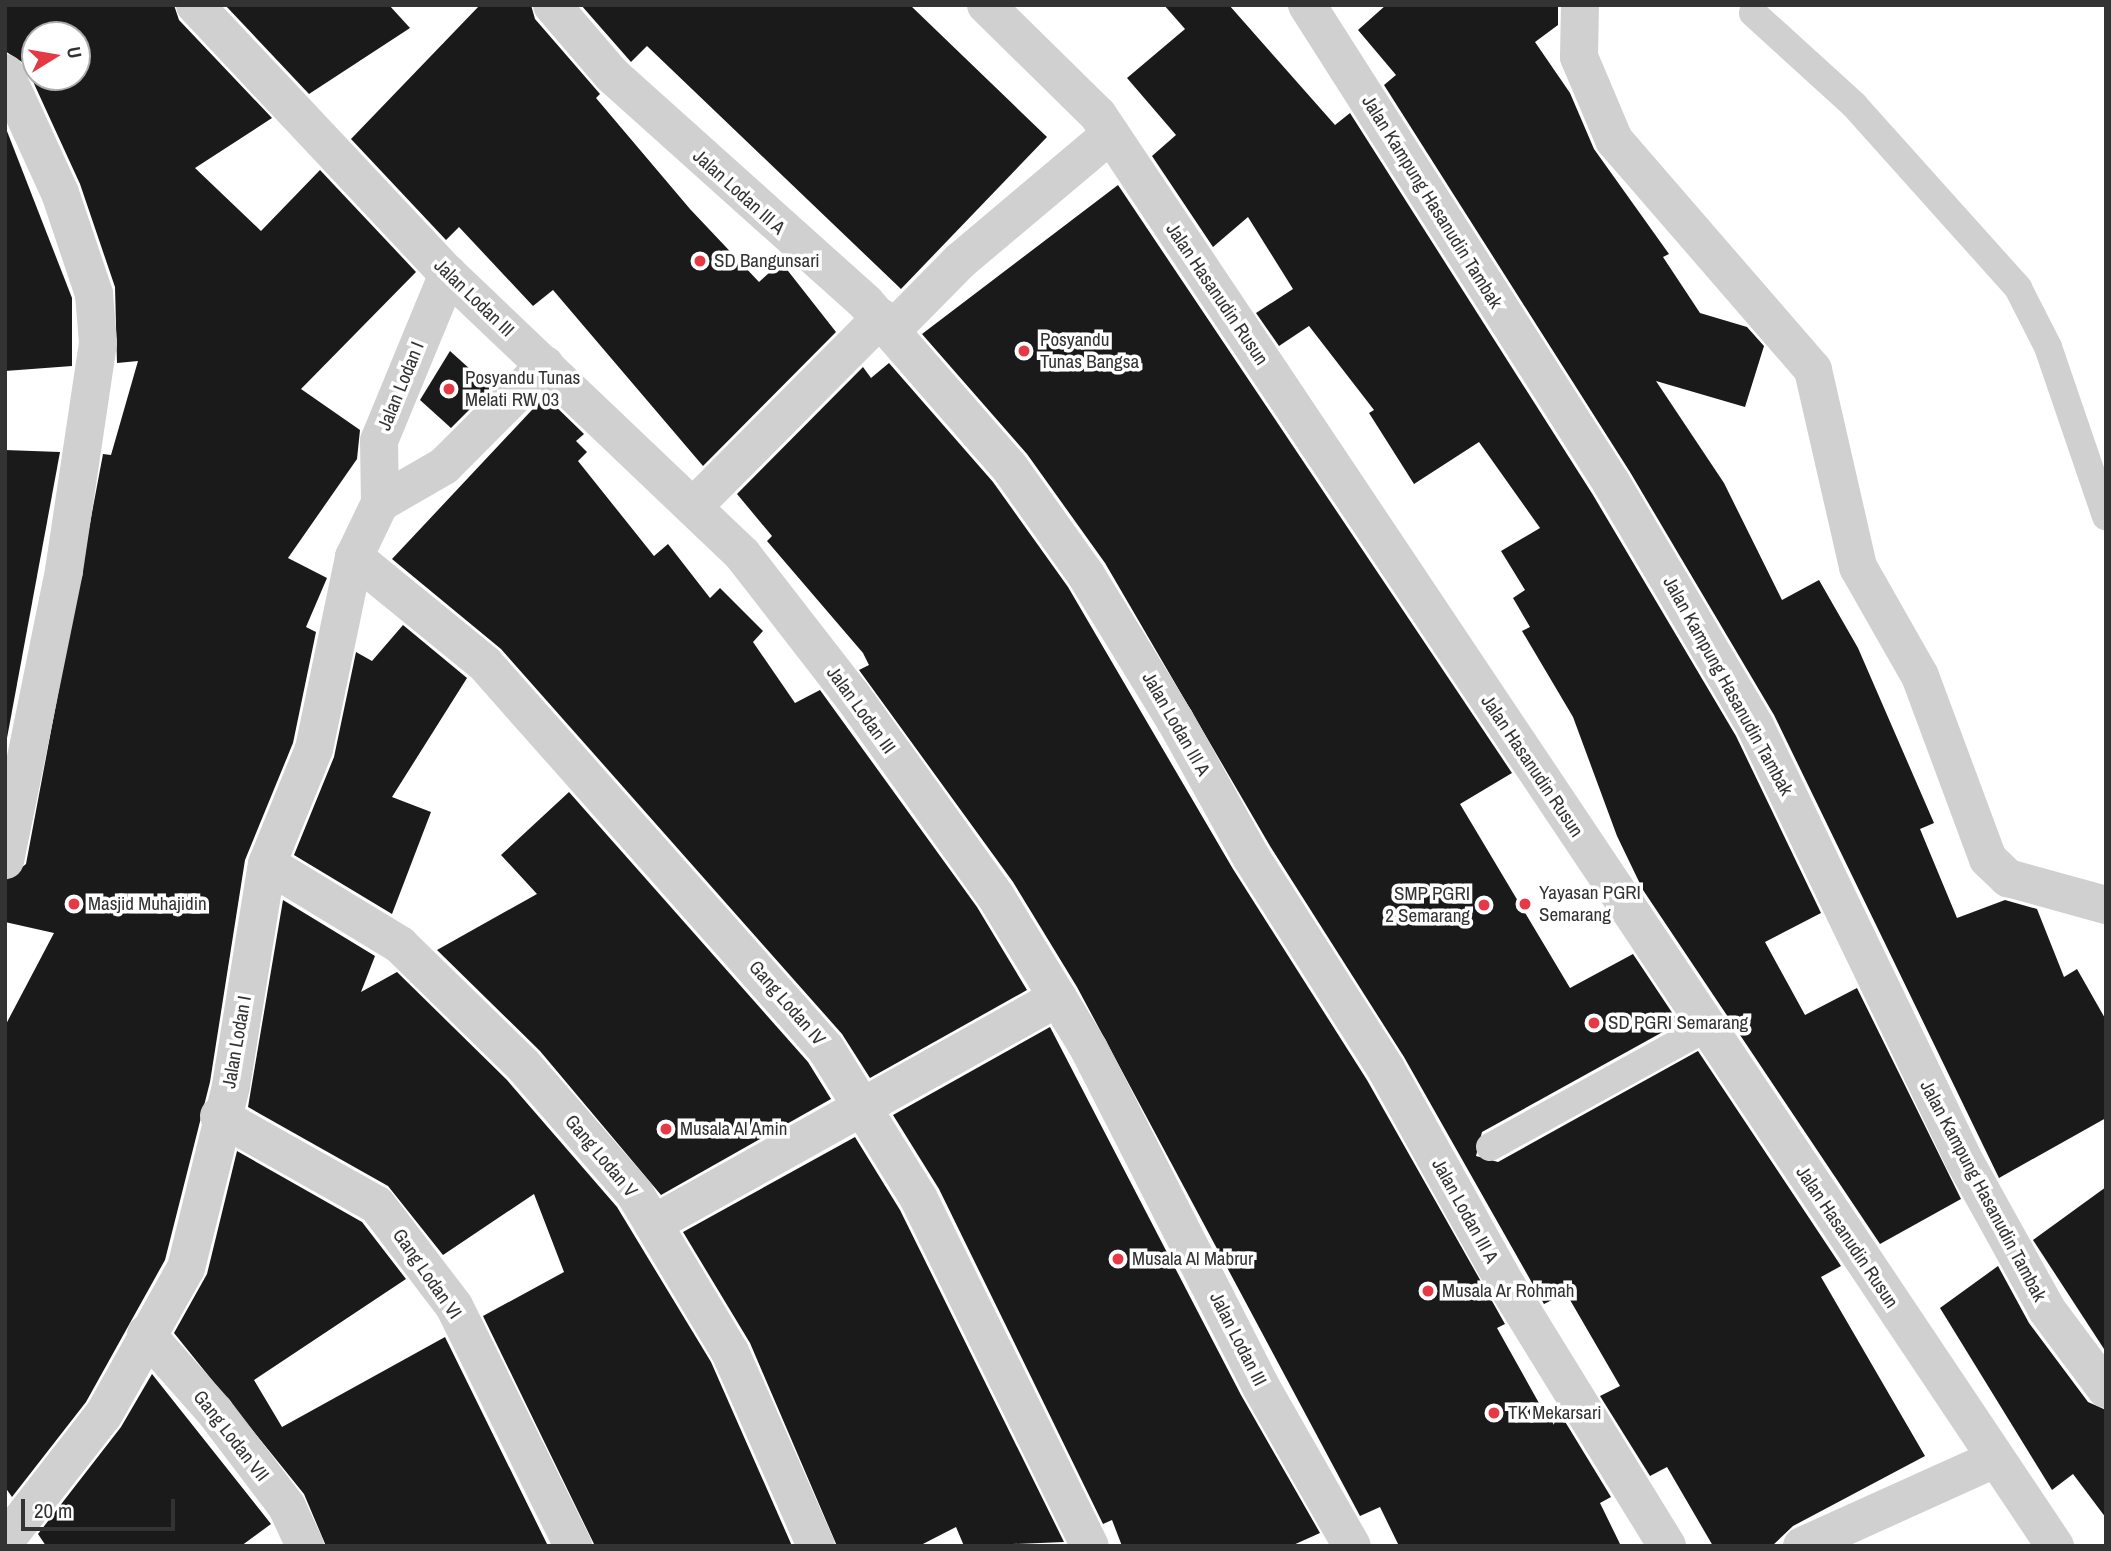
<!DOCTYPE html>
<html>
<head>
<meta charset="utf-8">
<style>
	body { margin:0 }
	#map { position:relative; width:2111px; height:1551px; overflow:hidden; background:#fff; font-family:"Archivo Narrow",sans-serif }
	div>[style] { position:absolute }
	.building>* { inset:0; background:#1a1a1a }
	.lane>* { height:28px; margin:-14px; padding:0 14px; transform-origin:14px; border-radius:14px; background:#d0d0d0 }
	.street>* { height:38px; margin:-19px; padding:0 19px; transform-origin:19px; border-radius:19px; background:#d0d0d0 }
	.dots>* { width:19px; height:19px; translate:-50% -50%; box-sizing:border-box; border:4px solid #fff; border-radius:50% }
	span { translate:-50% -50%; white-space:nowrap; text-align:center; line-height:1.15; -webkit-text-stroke:7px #fff; paint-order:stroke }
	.street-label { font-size:19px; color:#333 }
	.poi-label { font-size:19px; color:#333 }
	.left { translate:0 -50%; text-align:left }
	.right { translate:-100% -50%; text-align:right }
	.frame { position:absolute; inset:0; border:7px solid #333; pointer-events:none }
	.north { position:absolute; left:21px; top:21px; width:70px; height:70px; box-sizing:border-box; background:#fff; border:2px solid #adadad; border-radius:50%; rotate:79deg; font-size:19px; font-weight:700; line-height:28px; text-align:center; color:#333 }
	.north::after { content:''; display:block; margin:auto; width:24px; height:32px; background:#e63946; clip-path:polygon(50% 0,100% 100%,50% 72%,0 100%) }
	.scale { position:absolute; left:21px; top:1499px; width:154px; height:32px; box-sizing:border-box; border:4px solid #333; border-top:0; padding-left:9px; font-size:21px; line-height:24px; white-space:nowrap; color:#333; -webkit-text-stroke:5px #fff; paint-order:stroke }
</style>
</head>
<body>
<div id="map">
	<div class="building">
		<i style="clip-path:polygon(evenodd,5px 5px,174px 5px,179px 20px,272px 118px,195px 168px,261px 231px,320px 170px,416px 272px,301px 389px,360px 430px,357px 459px,288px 558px,327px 578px,306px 627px,316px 632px,293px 743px,245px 860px,210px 1082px,165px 1260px,86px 1402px,12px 1497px,5px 1487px,5px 1026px,54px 933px,5px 922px,5px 881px,26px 864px,103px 454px,111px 455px,138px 361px,117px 363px,115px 287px,80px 184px,25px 64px,5px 51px,5px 5px,35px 35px,77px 35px,77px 77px,35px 77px,35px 35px)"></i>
		<i style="clip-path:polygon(225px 5px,389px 5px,410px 28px,309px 94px)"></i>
		<i style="clip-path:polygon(480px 5px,531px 5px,535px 19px,600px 94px,596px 98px,690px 209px,759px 282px,781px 262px,836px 332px,703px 466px,553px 290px,533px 306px,459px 227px,446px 240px,351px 139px)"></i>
		<i style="clip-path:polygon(581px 5px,910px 5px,1047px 137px,901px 289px,647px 46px,631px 62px)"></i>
		<i style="clip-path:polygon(1164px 5px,1229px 5px,1335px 125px,1350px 113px,1593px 495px,1736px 736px,1821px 913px,1765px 942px,1805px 1015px,1857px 988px,1961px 1199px,1880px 1244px,1643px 890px,1617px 836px,1573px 717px,1522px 631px,1530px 627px,1513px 598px,1525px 590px,1501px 551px,1540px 528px,1479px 442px,1414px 484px,1369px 413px,1374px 410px,1309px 326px,1279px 346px,1256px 313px,1293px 289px,1248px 217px,1213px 247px,1152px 156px,1176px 135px,1127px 78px,1185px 29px)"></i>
		<i style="clip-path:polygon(1386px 5px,1558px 5px,1558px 25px,1535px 42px,1570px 93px,1594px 149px,1669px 254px,1663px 257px,1700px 313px,1747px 327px,1764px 346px,1745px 407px,1656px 381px,1724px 483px,1782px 600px,1819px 580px,1858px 648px,1934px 823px,1920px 829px,1957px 918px,2005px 900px,2037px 909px,2064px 977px,2077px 969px,2106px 1020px,2106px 1118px,1999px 1178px,1774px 715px,1630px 472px,1384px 85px,1396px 75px,1358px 30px)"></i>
		<i style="clip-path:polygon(5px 126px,72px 298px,72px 366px,5px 371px)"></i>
		<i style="clip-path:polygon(1118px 185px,1512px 773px,1460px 804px,1570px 988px,1633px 954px,1679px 1023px,1482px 1132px,1476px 1156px,1498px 1162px,1698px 1051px,1841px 1266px,1821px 1277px,1925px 1456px,1793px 1526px,1772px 1546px,1713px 1546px,1667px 1467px,1650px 1476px,1600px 1396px,1620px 1386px,1566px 1293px,1544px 1304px,1404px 1057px,1270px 846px,1105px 563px,1027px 454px,922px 334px)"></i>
		<i style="clip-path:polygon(450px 351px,491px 388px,451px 428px,420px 400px)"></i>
		<i style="clip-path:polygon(889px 363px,993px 482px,1068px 587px,1233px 869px,1367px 1080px,1505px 1324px,1497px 1328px,1549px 1421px,1561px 1415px,1611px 1497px,1600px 1503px,1621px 1546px,1399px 1546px,1380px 1507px,1360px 1516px,1077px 987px,1013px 882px,859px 670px,869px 665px,863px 653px,767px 541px,772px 536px,737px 494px,863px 367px,871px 378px)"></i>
		<i style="clip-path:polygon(545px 396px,584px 434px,576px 441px,587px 452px,578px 461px,654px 556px,668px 544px,710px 598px,720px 588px,763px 631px,753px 642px,795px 703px,820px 690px,977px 907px,1027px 990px,870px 1078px,842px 1034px,501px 649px,392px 559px)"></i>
		<i style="clip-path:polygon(5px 450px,60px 452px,5px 749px)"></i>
		<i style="clip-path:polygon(403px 625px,467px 678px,392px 797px,431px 812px,392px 914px,294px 855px,334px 757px,356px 652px,372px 661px)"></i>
		<i style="clip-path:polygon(569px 792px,808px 1062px,831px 1099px,661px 1195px,540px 1051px,437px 950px,537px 894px,501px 855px)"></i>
		<i style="clip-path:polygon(283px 900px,375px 956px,361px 992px,397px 972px,507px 1080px,617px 1207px,711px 1362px,792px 1546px,595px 1546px,483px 1316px,564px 1272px,534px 1194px,443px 1255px,388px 1186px,248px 1107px)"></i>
		<i style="clip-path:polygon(1050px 1027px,1241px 1395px,1320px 1533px,1291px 1546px,1122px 1546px,1112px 1520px,1103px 1524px,939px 1189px,893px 1115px)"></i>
		<i style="clip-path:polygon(855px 1137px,900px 1210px,1064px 1542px,964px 1546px,956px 1527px,919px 1546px,837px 1546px,750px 1343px,683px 1232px)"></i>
		<i style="clip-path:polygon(237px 1151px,362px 1222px,406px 1279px,254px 1380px,282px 1427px,445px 1337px,548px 1546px,326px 1546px,304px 1494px,174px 1333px,207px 1274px)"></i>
		<i style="clip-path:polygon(2106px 1187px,2106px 1352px,2033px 1240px)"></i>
		<i style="clip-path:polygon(1998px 1266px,2029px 1323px,2088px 1402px,2106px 1410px,2106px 1518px,2073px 1474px,2052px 1490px,1940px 1308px)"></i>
		<i style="clip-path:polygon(152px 1374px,271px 1524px,241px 1546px,46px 1546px,38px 1534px,121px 1427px)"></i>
	</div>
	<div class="lane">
		<i style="left:1753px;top:13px;width:137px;rotate:42.3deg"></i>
		<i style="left:1854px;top:105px;width:246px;rotate:48.1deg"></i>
		<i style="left:2018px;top:288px;width:66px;rotate:63deg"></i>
		<i style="left:2048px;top:347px;width:179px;rotate:71.1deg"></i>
		<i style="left:1490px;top:1147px;width:248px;rotate:-28.9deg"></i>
	</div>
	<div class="street">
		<i style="left:195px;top:5px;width:369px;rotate:46.8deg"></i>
		<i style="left:448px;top:274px;width:406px;rotate:43.6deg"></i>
		<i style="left:742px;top:554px;width:181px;rotate:52.2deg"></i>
		<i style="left:853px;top:697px;width:244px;rotate:54.4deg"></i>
		<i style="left:995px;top:895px;width:180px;rotate:58.6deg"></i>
		<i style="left:1089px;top:1049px;width:377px;rotate:63deg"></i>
		<i style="left:1260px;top:1385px;width:185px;rotate:60.3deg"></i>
		<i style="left:552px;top:5px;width:92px;rotate:49.4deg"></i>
		<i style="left:612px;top:75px;width:341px;rotate:41.9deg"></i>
		<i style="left:866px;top:303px;width:219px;rotate:48.9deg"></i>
		<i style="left:1010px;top:468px;width:131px;rotate:54.6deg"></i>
		<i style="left:1086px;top:575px;width:170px;rotate:58.5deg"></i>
		<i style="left:1175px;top:720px;width:157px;rotate:61deg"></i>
		<i style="left:1251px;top:857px;width:251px;rotate:57.5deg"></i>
		<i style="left:1386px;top:1069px;width:237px;rotate:60.9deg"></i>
		<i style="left:1501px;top:1276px;width:317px;rotate:58.4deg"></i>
		<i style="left:986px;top:5px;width:157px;rotate:44.5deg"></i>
		<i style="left:1098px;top:115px;width:1722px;rotate:56.23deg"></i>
		<i style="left:1307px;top:5px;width:568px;rotate:57.51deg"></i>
		<i style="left:1612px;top:484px;width:281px;rotate:59.4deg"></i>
		<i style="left:1755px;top:726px;width:482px;rotate:64.3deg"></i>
		<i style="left:1964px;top:1160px;width:171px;rotate:61deg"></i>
		<i style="left:2047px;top:1310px;width:99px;rotate:53.2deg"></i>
		<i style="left:1580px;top:5px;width:52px;rotate:91.1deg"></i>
		<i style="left:1579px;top:57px;width:90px;rotate:67.1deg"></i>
		<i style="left:1614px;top:140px;width:304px;rotate:49.1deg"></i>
		<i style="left:1813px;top:370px;width:202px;rotate:77.1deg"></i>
		<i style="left:1858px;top:567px;width:125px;rotate:60.4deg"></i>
		<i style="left:1920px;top:676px;width:195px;rotate:69.6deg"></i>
		<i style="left:1988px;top:859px;width:28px;rotate:44deg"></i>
		<i style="left:2008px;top:878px;width:102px;rotate:15.4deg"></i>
		<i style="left:5px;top:73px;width:132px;rotate:65.4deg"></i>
		<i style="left:60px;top:193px;width:107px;rotate:71.4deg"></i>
		<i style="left:94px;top:294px;width:49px;rotate:85.3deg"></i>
		<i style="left:98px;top:343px;width:231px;rotate:98.5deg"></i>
		<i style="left:64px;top:571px;width:295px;rotate:101.5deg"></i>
		<i style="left:892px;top:330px;width:97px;rotate:-45.4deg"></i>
		<i style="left:960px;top:261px;width:197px;rotate:-40.1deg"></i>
		<i style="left:380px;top:503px;width:74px;rotate:-30deg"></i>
		<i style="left:444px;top:466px;width:143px;rotate:-45deg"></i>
		<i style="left:693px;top:507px;width:267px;rotate:-45.2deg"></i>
		<i style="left:354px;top:557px;width:169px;rotate:39.2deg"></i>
		<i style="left:485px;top:664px;width:514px;rotate:48.47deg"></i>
		<i style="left:826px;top:1049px;width:176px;rotate:58.2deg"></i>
		<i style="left:919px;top:1199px;width:387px;rotate:63.8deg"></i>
		<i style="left:267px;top:864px;width:156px;rotate:31.3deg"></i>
		<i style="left:400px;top:945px;width:172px;rotate:44.3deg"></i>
		<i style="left:523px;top:1065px;width:171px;rotate:49deg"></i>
		<i style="left:635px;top:1194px;width:184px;rotate:59deg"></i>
		<i style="left:730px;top:1352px;width:212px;rotate:66.1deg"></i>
		<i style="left:219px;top:1116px;width:181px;rotate:29.4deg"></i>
		<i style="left:377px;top:1205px;width:127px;rotate:52.7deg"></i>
		<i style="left:454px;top:1306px;width:268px;rotate:63.6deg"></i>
		<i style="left:653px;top:1224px;width:464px;rotate:-29.2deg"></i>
		<i style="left:146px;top:1334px;width:104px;rotate:48.5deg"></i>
		<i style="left:215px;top:1412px;width:119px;rotate:52.8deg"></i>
		<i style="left:287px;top:1507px;width:43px;rotate:65.2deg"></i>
		<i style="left:5px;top:1541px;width:161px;rotate:-52.1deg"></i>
		<i style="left:104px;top:1414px;width:167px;rotate:-60.7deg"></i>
		<i style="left:186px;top:1268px;width:187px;rotate:-76.1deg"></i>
		<i style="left:231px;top:1086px;width:225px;rotate:-80.8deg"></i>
		<i style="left:267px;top:864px;width:124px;rotate:-67.8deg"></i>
		<i style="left:314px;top:749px;width:196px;rotate:-78.2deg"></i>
		<i style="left:354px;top:557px;width:60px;rotate:-64.3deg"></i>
		<i style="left:380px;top:503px;width:62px;rotate:-90.9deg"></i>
		<i style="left:379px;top:441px;width:181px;rotate:-67.6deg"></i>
		<i style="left:1802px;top:1546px;width:212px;rotate:-24.3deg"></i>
	</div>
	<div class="dots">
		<i style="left:700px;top:261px;background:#e63946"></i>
		<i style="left:1024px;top:351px;background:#e63946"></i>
		<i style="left:449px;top:389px;background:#e63946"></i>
		<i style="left:74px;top:904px;background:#e63946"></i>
		<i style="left:1525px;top:904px;background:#e63946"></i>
		<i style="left:1484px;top:905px;background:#e63946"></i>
		<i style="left:1594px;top:1023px;background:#e63946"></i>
		<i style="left:666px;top:1129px;background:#e63946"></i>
		<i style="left:1118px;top:1259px;background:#e63946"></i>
		<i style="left:1428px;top:1291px;background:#e63946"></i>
		<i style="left:1494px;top:1413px;background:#e63946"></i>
	</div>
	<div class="street-label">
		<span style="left:739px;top:192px;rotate:42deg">Jalan Lodan III A</span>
		<span style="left:1432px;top:202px;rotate:58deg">Jalan Kampung Hasanudin Tambak</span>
		<span style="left:1217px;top:294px;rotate:56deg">Jalan Hasanudin Rusun</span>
		<span style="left:474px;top:298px;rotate:44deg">Jalan Lodan III</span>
		<span style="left:401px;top:386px;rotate:-68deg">Jalan Lodan I</span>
		<span style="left:1728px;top:686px;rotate:61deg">Jalan Kampung Hasanudin Tambak</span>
		<span style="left:861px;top:710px;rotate:54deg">Jalan Lodan III</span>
		<span style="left:1176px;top:724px;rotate:60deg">Jalan Lodan III A</span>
		<span style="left:1532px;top:766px;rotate:56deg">Jalan Hasanudin Rusun</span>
		<span style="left:787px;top:1003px;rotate:49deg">Gang Lodan IV</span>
		<span style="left:237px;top:1042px;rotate:-80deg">Jalan Lodan I</span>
		<span style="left:601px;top:1156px;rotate:50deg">Gang Lodan V</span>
		<span style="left:1983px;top:1191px;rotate:62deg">Jalan Kampung Hasanudin Tambak</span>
		<span style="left:1465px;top:1211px;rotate:61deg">Jalan Lodan III A</span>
		<span style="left:1847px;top:1237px;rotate:56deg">Jalan Hasanudin Rusun</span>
		<span style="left:427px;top:1274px;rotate:55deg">Gang Lodan VI</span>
		<span style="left:1238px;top:1339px;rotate:63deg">Jalan Lodan III</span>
		<span style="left:231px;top:1436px;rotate:52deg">Gang Lodan VII</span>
	</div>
	<div class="poi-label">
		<span class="left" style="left:714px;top:261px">SD Bangunsari</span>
		<span class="left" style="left:1040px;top:351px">Posyandu<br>Tunas Bangsa</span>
		<span class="left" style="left:465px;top:389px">Posyandu Tunas<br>Melati RW 03</span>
		<span class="left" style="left:1539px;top:904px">Yayasan PGRI<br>Semarang</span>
		<span class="right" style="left:1470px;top:905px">SMP PGRI<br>2 Semarang</span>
		<span class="left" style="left:88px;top:904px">Masjid Muhajidin</span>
		<span class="left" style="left:1608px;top:1023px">SD PGRI Semarang</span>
		<span class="left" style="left:680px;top:1129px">Musala Al Amin</span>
		<span class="left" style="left:1132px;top:1259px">Musala Al Mabrur</span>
		<span class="left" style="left:1442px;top:1291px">Musala Ar Rohmah</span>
		<span class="left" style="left:1508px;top:1413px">TK Mekarsari</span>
	</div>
	<div class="frame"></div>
	<div class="north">U</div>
	<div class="scale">20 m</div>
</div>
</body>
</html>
